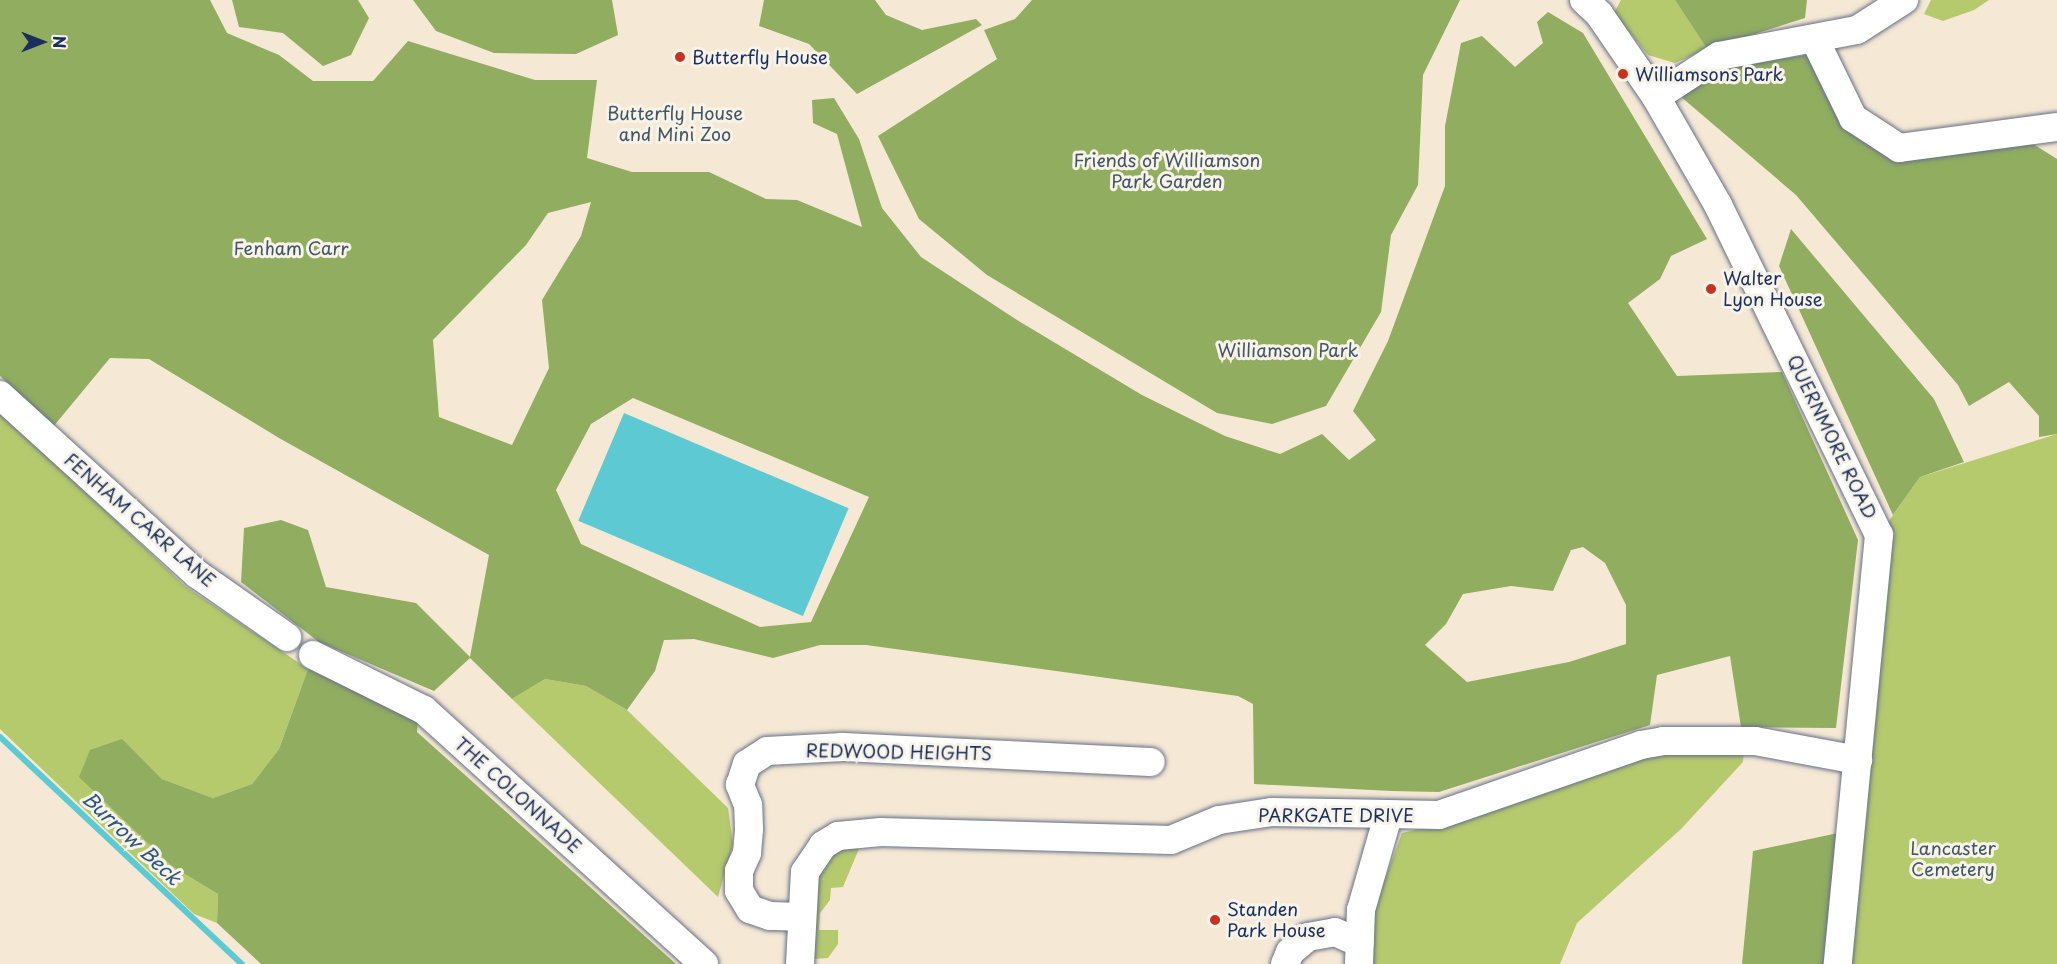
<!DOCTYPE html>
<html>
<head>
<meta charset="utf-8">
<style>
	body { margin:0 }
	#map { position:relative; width:2057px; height:964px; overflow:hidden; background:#f5e9d5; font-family:"Playpen Sans",sans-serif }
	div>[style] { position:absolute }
	.green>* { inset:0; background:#b5c96d }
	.forest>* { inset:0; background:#90ad60 }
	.water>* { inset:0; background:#5dcad3; transform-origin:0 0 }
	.stream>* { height:6px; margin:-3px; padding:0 3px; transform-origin:3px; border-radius:3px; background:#5dcad3 }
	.roads { filter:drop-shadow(0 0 2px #677088) drop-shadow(0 0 2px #677088) }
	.minor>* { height:28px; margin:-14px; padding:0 14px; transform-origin:14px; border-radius:14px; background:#fff }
	.dots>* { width:16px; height:16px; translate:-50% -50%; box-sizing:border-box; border:3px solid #f7f3e8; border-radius:50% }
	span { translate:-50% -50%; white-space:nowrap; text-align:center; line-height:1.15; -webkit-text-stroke:6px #f7f3e8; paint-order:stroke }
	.poi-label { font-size:18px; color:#1b2f5e }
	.left { translate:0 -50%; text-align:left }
	.park-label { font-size:18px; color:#425662 }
	.street-label { font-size:18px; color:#1b2f5e }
	.water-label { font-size:20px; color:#2c567b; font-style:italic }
	.north { position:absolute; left:12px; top:12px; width:60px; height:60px; -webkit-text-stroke:4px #f7f3e8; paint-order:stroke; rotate:90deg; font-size:16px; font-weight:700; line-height:24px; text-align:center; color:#1b2f5e }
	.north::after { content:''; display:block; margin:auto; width:21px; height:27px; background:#1b2f5e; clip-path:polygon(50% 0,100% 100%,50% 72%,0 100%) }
</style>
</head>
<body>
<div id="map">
	<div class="green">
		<i style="clip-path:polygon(1621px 0,1675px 0,1707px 49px,1675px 63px,1648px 55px,1614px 13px)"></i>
		<i style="clip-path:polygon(1931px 0,1989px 0,1974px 10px,1943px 21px,1924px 14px)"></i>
		<i style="clip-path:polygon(0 411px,185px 586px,308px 669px,279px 749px,252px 784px,213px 798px,162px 779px,121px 739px,173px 867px,218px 894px,217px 923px,194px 914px,0 729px)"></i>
		<i style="clip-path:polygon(2057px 434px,2057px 964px,1838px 964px,1879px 535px,1920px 477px)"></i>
		<i style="clip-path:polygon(545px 679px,586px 686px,627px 710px,728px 808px,733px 844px,718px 897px,512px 699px)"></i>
		<i style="clip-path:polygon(1659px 749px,1744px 750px,1743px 762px,1681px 829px,1577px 923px,1560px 964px,1373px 964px,1373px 912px,1402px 833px,1467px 818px)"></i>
		<i style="clip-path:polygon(861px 844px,843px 887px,831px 888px,830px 900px,820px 913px,819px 930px,838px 930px,838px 944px,828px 958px,814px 959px,817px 876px,836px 851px)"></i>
	</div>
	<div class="forest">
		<i style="clip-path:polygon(evenodd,0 0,210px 0,227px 33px,279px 55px,313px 81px,373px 81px,408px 41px,535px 80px,597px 80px,587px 158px,632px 172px,709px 172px,766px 199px,797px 200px,862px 227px,837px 134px,813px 123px,812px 100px,834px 98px,859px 139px,882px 208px,921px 257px,1017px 320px,1142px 395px,1225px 436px,1280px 454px,1322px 434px,1349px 460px,1376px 440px,1353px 411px,1388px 341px,1445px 186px,1445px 126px,1461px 43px,1482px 36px,1515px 67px,1543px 43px,1537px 22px,1548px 12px,1583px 33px,1707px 239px,1671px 256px,1660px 279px,1628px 303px,1677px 376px,1782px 372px,1858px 540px,1836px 728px,1741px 727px,1730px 656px,1657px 675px,1650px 725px,1439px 792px,1391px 791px,1254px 784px,1253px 704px,1238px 696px,866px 645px,820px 645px,773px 658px,694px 639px,664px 640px,655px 671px,627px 710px,586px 686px,545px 679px,512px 699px,470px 658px,434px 691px,319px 642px,241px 582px,244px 528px,281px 520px,308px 530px,326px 587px,416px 603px,470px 657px,489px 555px,279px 438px,149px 359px,110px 358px,53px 427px,0 376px,0 0,591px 202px,581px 236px,542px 300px,549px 368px,512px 445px,439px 417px,433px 340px,526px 245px,548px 213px,591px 202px,0 0,633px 398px,869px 497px,811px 622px,760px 627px,581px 544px,556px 490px,591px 424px,633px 398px,0 0,1583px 547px,1605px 563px,1626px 605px,1626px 644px,1569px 662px,1467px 682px,1425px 645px,1446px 624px,1463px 594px,1511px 586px,1553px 591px,1571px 550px,1583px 547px)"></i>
		<i style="clip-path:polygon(232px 0,358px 0,369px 18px,351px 55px,323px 66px,283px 33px,239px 27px)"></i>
		<i style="clip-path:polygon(413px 0,612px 0,618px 35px,576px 54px,494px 53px,436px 31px)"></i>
		<i style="clip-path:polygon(764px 0,875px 0,886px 15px,922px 30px,976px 19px,982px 25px,857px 94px,809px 44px,759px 26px)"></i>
		<i style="clip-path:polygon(1032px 0,1460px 0,1423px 75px,1418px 185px,1391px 235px,1381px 312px,1326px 406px,1272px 424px,1217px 413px,987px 275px,919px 219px,878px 136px,997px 59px,984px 30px,1015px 19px)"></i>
		<i style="clip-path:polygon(1675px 0,1807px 0,1805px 18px,1707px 49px)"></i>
		<i style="clip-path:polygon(1813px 54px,1894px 154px,2027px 140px,2057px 159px,2057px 434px,2039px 437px,2039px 416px,2009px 382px,1969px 406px,1958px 385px,1796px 195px,1680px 96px,1726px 67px)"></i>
		<i style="clip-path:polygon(1791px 229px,1934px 399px,1964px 462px,1920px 477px,1893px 515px,1779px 266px)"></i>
		<i style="clip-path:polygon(308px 669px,418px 719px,417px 732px,676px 964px,261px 964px,217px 923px,218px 894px,173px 867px,79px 777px,90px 750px,122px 739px,162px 779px,213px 798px,252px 784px,279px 749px)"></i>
		<i style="clip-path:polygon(1838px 833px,1825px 964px,1742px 964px,1753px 851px)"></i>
	</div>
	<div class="water">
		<i style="left:624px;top:413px;width:244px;height:117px;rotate:23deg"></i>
	</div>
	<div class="stream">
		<i style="left:0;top:737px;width:332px;rotate:43.2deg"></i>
	</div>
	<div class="roads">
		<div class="minor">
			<i style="left:1584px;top:0;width:21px;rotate:43deg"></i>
			<i style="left:1599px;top:14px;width:101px;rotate:55.5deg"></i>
			<i style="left:1656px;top:97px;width:125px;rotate:60.1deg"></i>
			<i style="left:1718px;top:205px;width:367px;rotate:64deg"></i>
			<i style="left:1879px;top:535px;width:431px;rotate:95.5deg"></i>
			<i style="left:1815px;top:40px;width:87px;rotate:64deg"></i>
			<i style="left:1853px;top:118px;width:55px;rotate:33.1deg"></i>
			<i style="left:1899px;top:148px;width:159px;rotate:-7.6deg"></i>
			<i style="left:1656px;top:97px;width:75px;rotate:-33.1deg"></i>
			<i style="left:1719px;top:56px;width:140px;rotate:-10.7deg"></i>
			<i style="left:1857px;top:30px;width:56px;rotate:-32.6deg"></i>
			<i style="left:0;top:395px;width:266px;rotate:42.3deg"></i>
			<i style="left:197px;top:574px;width:110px;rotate:35deg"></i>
			<i style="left:313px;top:655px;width:124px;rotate:26.4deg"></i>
			<i style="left:424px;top:710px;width:378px;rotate:42.2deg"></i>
			<i style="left:802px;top:917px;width:32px;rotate:-178deg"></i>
			<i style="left:770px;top:916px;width:21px;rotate:-161deg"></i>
			<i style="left:750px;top:909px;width:21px;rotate:-121deg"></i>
			<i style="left:739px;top:891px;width:20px;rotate:-90deg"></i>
			<i style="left:739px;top:871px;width:20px;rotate:-66deg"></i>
			<i style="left:747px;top:853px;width:24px;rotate:-85deg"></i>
			<i style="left:749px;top:829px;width:24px;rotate:-92deg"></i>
			<i style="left:748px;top:805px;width:22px;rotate:-112deg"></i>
			<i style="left:740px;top:785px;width:22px;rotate:-72deg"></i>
			<i style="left:747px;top:764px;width:24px;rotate:-33deg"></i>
			<i style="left:767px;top:751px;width:76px;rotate:-3deg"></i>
			<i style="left:843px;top:747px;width:308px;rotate:2.8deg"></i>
			<i style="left:800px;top:964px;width:92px;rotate:-86.9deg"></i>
			<i style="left:805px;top:872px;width:32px;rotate:-56deg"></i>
			<i style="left:823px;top:845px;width:17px;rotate:-31deg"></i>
			<i style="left:838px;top:836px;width:43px;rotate:-5.3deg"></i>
			<i style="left:881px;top:832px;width:290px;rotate:1.6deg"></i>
			<i style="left:1171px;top:840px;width:52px;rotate:-22.6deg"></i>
			<i style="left:1219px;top:820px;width:54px;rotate:-8.6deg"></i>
			<i style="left:1272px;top:812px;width:167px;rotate:1deg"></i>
			<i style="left:1439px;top:815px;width:214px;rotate:-19.1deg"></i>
			<i style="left:1641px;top:745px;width:22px;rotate:-10deg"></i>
			<i style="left:1663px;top:741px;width:92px"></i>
			<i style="left:1755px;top:741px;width:105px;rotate:10.5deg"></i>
			<i style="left:1285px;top:964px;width:13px;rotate:-67deg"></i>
			<i style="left:1290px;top:952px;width:23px;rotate:-40deg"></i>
			<i style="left:1308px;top:937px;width:27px;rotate:-10deg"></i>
			<i style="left:1335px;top:932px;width:27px;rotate:24deg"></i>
			<i style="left:1359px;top:964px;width:54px;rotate:-87.9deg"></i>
			<i style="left:1361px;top:910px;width:98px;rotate:-74deg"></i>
		</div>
	</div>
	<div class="dots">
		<i style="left:680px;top:57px;background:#c8321e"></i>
		<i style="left:1623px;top:74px;background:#c8321e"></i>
		<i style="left:1711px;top:289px;background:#c8321e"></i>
		<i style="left:1215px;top:920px;background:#c8321e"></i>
	</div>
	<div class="poi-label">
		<span class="left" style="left:692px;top:57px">Butterfly House</span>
		<span class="left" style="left:1635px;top:74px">Williamsons Park</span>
		<span class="left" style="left:1723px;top:289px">Walter<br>Lyon House</span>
		<span class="left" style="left:1227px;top:920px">Standen<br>Park House</span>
	</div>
	<div class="park-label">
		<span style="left:675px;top:124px">Butterfly House<br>and Mini Zoo</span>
		<span style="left:1167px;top:171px">Friends of Williamson<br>Park Garden</span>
		<span style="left:291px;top:248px">Fenham Carr</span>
		<span style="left:1288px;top:350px">Williamson Park</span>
		<span style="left:1953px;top:859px">Lancaster<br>Cemetery</span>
	</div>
	<div class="street-label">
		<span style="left:1832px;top:437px;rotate:64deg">QUERNMORE ROAD</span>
		<span style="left:140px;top:520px;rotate:41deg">FENHAM CARR LANE</span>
		<span style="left:899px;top:752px;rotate:1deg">REDWOOD HEIGHTS</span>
		<span style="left:518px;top:795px;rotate:42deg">THE COLONNADE</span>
		<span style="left:1336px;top:815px">PARKGATE DRIVE</span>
	</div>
	<div class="water-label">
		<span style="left:132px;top:838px;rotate:43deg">Burrow Beck</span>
	</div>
	<div class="north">N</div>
</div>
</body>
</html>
